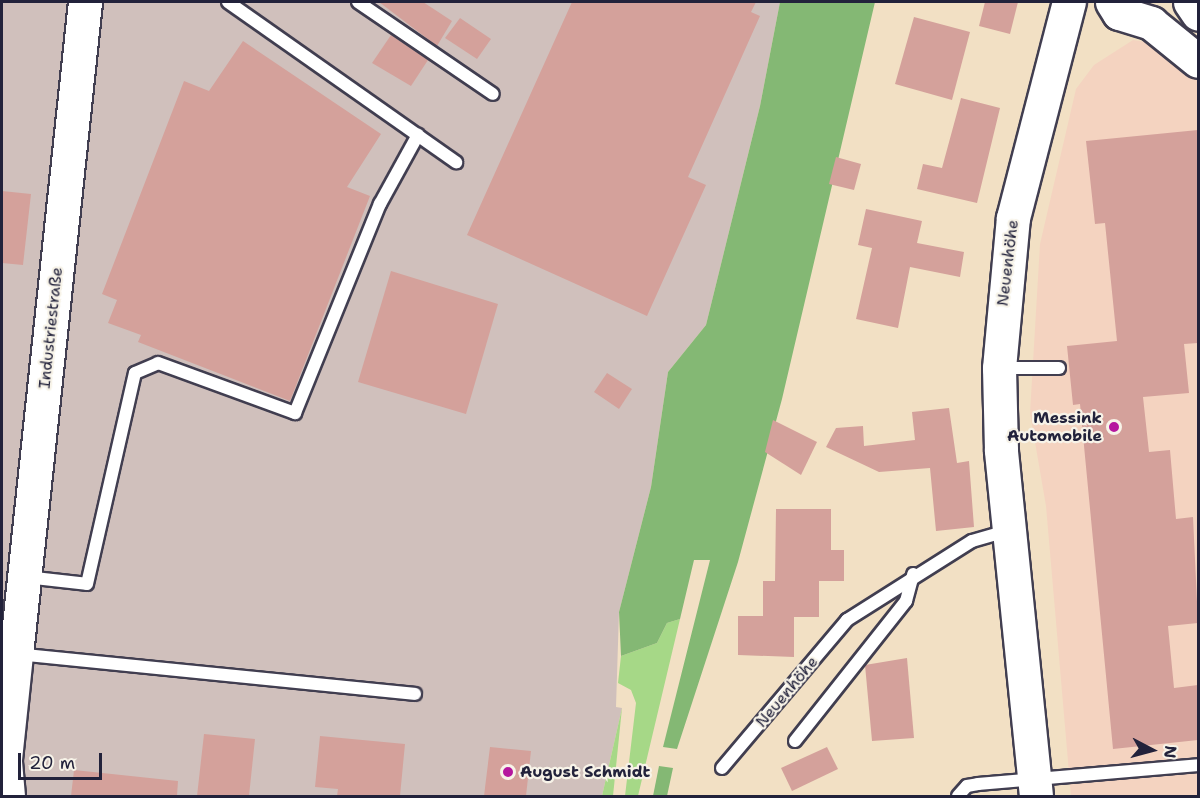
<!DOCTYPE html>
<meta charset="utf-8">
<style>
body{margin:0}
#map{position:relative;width:1200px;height:798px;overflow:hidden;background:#f2e0c4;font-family:"Shantell Sans",sans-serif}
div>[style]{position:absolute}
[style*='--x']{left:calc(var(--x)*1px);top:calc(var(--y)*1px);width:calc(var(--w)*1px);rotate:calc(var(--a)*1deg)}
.built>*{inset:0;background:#f4d3c0}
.industrial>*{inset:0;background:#d0c0bc}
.green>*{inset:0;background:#a6d887}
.forest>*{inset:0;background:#84b874}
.building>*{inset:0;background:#d4a19b}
.roads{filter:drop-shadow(2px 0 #413e50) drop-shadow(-2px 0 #413e50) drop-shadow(0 2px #413e50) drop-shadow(0 -2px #413e50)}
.lane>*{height:12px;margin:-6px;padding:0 6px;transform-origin:6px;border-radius:6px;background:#fff}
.secondary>*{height:33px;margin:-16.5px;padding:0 16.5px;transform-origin:16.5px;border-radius:16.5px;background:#fff}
.primary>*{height:33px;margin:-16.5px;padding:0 16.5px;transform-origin:16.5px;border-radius:16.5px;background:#fff}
.dots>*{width:16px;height:16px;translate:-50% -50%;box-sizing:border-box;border:3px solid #f7f3e8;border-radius:50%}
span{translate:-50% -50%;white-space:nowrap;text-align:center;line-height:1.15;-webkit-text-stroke:4.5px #f7f3e8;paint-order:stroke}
.street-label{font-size:16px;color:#22223b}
.poi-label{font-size:16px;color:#22223b;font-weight:700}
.right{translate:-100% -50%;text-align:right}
.left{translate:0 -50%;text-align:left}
.frame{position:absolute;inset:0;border:3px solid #22223b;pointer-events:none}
.north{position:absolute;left:1122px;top:720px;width:60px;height:60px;-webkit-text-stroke:4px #f7f3e8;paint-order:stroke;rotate:96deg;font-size:16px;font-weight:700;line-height:24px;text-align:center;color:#22223b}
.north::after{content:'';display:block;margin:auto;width:21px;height:27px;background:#22223b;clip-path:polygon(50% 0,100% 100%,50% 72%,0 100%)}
.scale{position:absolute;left:18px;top:753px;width:84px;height:27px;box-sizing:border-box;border:3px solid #22223b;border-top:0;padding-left:8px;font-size:18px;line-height:21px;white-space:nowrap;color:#22223b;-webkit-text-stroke:4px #f7f3e8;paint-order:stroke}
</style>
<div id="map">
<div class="built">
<div style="clip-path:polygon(1133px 40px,1159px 44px,1198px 76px,1198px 796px,1071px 796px,1046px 506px,1030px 413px,1040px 244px,1076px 89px,1094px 65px)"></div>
</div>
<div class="industrial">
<div style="clip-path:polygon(2px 2px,780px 2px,760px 106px,706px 325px,668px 372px,651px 487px,619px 612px,616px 707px,622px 708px,602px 796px,2px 796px)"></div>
</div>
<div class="green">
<div style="clip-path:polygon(680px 619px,638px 796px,625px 796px,636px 703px,631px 690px,618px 683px,621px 656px,657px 643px,667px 623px)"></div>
<div style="clip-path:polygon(622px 708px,613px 796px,602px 796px)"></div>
</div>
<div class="forest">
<div style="clip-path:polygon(780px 2px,875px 2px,782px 399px,738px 562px,677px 749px,663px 747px,710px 560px,694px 560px,680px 619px,667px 623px,657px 643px,621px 656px,619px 612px,651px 487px,668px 372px,706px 325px,760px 106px)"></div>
<div style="clip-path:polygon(659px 766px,673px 768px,667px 796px,653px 796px)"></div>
</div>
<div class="building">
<div style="clip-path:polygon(379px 2px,423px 2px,452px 21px,437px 46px)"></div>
<div style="clip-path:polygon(572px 2px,756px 2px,751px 12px,760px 16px,688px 177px,706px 185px,647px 316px,467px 235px)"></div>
<div style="clip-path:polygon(985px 2px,1018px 2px,1010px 34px,979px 26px)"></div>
<div style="clip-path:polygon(914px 17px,970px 32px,952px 100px,895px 84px)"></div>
<div style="clip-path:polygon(460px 18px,491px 39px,477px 59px,445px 38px)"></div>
<div style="clip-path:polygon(391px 35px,428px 60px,411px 86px,372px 63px)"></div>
<div style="clip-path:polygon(243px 41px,381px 134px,347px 187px,370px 196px,290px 401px,138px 342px,141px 335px,108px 323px,117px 300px,102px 294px,184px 81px,209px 91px)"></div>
<div style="clip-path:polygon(961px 98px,1000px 108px,977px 203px,917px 189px,923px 164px,942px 168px)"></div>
<div style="clip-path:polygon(1198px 130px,1198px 343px,1184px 344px,1189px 393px,1143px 397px,1149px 452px,1170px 450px,1176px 519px,1193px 517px,1198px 623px,1168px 626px,1174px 688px,1198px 685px,1198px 740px,1113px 749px,1080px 404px,1073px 405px,1067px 346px,1117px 341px,1105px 223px,1095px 224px,1086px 141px)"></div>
<div style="clip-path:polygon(836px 157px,861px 164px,854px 190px,829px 184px)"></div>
<div style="clip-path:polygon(2px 191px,31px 194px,23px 265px,2px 263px)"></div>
<div style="clip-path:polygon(866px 209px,922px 221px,917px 243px,964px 252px,960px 277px,910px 267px,898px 328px,856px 319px,872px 248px,858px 245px)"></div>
<div style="clip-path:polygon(391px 271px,498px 304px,466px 414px,358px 382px)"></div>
<div style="clip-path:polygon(607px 373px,632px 389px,619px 409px,594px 392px)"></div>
<div style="clip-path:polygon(949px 408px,957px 463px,969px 461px,974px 527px,936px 531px,930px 468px,879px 472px,826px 447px,836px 428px,863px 426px,864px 446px,915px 440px,912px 412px)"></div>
<div style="clip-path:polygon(773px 420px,817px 442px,801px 475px,765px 452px)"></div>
<div style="clip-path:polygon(776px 509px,831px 509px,831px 550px,844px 550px,844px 581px,819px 581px,819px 617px,794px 617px,794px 657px,738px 655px,738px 616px,763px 616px,763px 581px,775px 581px)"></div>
<div style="clip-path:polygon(907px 658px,914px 738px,872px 741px,865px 665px)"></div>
<div style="clip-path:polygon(204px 734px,255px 739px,249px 796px,197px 796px)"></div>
<div style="clip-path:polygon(320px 736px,405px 744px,400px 796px,337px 796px,338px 789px,315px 787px)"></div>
<div style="clip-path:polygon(490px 747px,531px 751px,526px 796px,484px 796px)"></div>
<div style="clip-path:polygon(827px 747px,838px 769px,792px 791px,781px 768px)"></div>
<div style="clip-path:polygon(74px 770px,178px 781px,177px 796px,71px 796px)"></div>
</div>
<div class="roads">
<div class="lane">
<div style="--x:228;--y:2;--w:279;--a:35.1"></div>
<div style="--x:358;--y:2;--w:163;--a:34.3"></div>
<div style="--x:1000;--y:368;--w:59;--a:0"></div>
<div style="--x:25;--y:577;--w:62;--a:6.4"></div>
<div style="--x:87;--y:584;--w:216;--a:-77.2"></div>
<div style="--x:135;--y:373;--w:25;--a:-23"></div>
<div style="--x:158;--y:363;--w:146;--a:20.1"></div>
<div style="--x:295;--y:413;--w:226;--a:-67.9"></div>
<div style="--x:380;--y:204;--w:79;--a:-61.2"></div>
<div style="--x:16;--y:654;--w:401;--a:5.7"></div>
<div style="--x:795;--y:741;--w:179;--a:-51.6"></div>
<div style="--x:906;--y:601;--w:28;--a:-75"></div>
<div style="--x:722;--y:768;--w:194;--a:-49.8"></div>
<div style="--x:847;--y:620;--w:148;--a:-32.3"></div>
<div style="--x:972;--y:541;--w:37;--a:-16"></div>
<div style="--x:958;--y:796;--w:13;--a:-48"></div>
<div style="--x:967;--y:786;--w:11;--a:-10"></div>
<div style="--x:978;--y:784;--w:221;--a:-4.9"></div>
</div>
<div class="secondary">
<div style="--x:1112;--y:2;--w:13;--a:58"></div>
<div style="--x:1119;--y:13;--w:34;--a:17"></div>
<div style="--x:1151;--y:23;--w:60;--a:39"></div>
<div style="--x:1190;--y:2;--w:14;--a:56"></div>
<div style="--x:8;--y:796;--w:37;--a:-95"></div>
<div style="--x:5;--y:759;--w:106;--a:-84"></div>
<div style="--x:16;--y:654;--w:656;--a:-83.96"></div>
</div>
<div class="primary">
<div style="--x:1036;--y:796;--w:348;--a:-95.8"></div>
<div style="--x:1001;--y:450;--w:82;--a:-91.4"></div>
<div style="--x:999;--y:368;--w:151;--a:-84.7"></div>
<div style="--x:1013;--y:218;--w:223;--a:-75.5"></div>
</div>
</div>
<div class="dots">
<div style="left:1114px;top:427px;background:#b5179e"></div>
<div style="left:508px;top:772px;background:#b5179e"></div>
</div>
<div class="street-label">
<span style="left:1008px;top:263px;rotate:-83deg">Neuenhöhe</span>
<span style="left:51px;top:328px;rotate:-84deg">Industriestraße</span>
<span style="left:787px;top:692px;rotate:-50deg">Neuenhöhe</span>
</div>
<div class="poi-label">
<span class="right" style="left:1102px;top:427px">Messink<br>Automobile</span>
<span class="left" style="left:520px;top:772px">August Schmidt</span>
</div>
<div class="frame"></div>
<div class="north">N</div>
<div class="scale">20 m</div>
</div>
